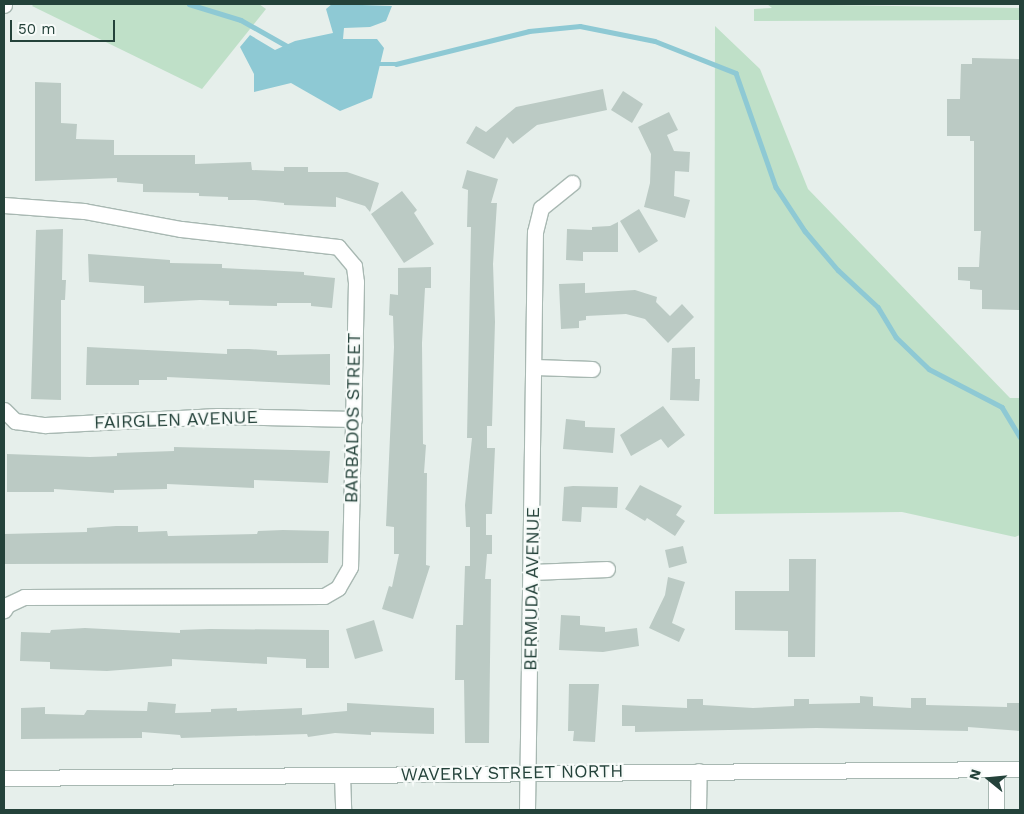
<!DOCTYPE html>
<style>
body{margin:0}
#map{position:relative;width:1024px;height:814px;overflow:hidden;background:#e6efeb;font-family:"Work Sans",sans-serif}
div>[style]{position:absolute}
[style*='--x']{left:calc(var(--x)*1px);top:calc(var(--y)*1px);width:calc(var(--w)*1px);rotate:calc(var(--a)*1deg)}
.green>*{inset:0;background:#bfe0c8}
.water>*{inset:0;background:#8ec9d4}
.stream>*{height:4.5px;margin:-2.25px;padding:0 2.25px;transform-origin:2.25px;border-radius:2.25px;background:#8ec9d4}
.building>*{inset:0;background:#bbcac4}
.roads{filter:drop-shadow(1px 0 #a8b8b2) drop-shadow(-1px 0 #a8b8b2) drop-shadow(0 1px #a8b8b2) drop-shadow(0 -1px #a8b8b2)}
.minor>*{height:15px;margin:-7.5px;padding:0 7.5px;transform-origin:7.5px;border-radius:7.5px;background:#fff}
span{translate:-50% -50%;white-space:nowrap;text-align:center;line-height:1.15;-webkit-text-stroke:4.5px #f7fbf9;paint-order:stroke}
.street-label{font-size:18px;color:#24423a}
.frame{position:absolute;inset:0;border:5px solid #24423a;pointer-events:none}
.north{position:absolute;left:964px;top:754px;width:50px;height:50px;-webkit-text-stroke:4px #f7fbf9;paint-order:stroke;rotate:287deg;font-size:14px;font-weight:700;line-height:20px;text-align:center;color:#24423a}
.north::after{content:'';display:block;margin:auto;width:18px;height:22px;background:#24423a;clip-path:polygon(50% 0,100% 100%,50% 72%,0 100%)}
.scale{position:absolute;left:10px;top:20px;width:105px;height:22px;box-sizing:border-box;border:2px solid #24423a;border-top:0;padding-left:6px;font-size:15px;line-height:18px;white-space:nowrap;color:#24423a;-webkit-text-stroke:4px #f7fbf9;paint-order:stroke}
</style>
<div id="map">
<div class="green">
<div style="clip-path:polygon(34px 4px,259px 4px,266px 9px,202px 89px,32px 6px)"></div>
<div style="clip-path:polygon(767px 4px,1020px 8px,1020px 20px,754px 21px,754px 9px,772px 8px)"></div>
<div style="clip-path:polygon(715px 26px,760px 69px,808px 189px,1010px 398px,1020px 398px,1020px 535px,1015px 537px,902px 512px,714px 514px)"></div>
</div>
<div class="water">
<div style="clip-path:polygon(332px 4px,392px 6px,386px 21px,370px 27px,344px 28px,343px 39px,377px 39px,384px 48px,372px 98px,340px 111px,291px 83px,254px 92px,254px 74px,240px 47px,250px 35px,275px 50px,295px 41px,333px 33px,326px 9px)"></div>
</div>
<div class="stream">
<div style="--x:189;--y:4;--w:54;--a:17.1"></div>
<div style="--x:241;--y:20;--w:55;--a:29.4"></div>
<div style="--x:376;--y:64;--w:20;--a:0"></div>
<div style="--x:396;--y:64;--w:137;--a:-13.9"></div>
<div style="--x:529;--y:31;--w:51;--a:-5.6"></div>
<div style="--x:580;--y:26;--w:76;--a:11.3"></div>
<div style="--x:655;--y:41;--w:87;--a:21.6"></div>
<div style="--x:736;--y:73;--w:121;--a:70.7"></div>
<div style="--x:776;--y:187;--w:53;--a:56.6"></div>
<div style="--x:805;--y:231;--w:51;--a:49.8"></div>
<div style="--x:838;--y:270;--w:54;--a:42.8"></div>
<div style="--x:878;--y:307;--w:35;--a:59"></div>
<div style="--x:896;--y:337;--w:46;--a:44.1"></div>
<div style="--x:929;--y:369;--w:82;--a:27.5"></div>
<div style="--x:1002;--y:407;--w:35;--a:59"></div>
</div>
<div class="building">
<div style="clip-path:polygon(972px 58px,1020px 59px,1020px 310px,982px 309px,982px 290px,970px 289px,970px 281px,958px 280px,958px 267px,979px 267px,981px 231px,974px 231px,974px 141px,970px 141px,970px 136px,947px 136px,947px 99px,960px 99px,961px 64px,972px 64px)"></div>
<div style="clip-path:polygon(35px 82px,61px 83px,61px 123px,77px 124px,76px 139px,114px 140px,114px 155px,195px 155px,195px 164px,251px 162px,252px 170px,284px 171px,284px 167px,308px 167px,308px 172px,347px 172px,379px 183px,370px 212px,365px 206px,336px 197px,336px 207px,284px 205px,284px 203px,255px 200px,228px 200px,228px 197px,199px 196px,199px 193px,143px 192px,143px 184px,117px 182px,117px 178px,35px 181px)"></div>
<div style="clip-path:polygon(603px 89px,607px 110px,537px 125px,513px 144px,507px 137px,494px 159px,466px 143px,476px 126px,486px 132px,516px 107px)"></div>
<div style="clip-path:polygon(623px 91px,643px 104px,632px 123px,611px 110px)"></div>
<div style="clip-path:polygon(669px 112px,678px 130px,667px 135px,674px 151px,690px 152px,689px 172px,675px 171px,674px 196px,690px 200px,685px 218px,644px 207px,650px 183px,651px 154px,638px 127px)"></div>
<div style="clip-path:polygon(467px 170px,498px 179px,491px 203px,497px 203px,493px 264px,495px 322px,492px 426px,487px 426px,487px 448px,495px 448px,492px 514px,486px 514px,486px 535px,492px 535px,492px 554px,487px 554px,485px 579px,491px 579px,489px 743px,465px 743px,464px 680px,455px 680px,456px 625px,463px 625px,465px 566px,470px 566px,470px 527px,466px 527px,465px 505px,472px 438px,467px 438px,471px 227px,467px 227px,468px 190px,462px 188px)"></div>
<div style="clip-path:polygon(402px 191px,417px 210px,414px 213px,434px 244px,404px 263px,371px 214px)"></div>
<div style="clip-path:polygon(639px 209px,658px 241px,639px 253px,620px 221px)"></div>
<div style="clip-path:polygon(618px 222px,618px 252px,583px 252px,583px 261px,566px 260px,567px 229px,592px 230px,592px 227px,610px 226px)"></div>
<div style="clip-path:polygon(63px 229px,62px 280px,66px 280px,65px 300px,61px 300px,61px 400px,31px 399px,36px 230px)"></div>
<div style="clip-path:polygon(88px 254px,170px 260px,170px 263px,222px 264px,222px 268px,304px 272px,304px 275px,335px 278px,332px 308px,311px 306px,311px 303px,277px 303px,277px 306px,229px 305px,229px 301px,200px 300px,144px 303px,144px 286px,89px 282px)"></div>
<div style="clip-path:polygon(431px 267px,431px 288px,425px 288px,422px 343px,423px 444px,426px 445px,424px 473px,427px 473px,426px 565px,430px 566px,413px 619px,382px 609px,389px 586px,392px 587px,399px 554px,394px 554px,394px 527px,386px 526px,394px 347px,393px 316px,389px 315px,390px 294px,398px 295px,398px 268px)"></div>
<div style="clip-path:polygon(585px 283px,585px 293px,635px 290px,657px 297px,656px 302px,670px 316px,682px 304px,694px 317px,668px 343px,645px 319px,626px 314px,586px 316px,586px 320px,579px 321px,579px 328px,561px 329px,559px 284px)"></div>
<div style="clip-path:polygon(87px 347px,227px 354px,227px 349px,249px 349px,277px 351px,277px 355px,330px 354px,330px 385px,167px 377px,167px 380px,139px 380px,139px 385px,86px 385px)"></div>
<div style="clip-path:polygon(695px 347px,695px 379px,700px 379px,699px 401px,670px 400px,672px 348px)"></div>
<div style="clip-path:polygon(663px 406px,685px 435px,668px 448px,661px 439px,631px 456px,620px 435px)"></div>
<div style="clip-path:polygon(566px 419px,585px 421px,585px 427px,615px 428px,613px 453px,563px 449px)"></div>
<div style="clip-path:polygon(174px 447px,330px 451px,328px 483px,254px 480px,254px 488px,167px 484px,167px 489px,114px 490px,114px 493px,54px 489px,54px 492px,7px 492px,7px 454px,90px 457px,117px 456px,117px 453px,174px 451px)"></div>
<div style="clip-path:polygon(640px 485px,682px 506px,676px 515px,685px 521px,675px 536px,647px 518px,645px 521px,625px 509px)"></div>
<div style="clip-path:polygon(573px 486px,618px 487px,617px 508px,582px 507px,581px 522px,562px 521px,564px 487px)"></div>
<div style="clip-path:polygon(116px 526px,138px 526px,138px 532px,167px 531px,168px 536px,257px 534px,258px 531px,283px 530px,329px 531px,328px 563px,4px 564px,4px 534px,87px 532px,87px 528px)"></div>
<div style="clip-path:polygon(683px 546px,687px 563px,669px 568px,665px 550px)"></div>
<div style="clip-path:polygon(789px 559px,816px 559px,815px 657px,788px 657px,788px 631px,735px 630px,735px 591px,789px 591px)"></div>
<div style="clip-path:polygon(668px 577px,685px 582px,672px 623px,685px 629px,679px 642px,649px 628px,665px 595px)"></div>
<div style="clip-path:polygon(561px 615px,580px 616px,580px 625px,605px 627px,605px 632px,637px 628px,639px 646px,603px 652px,559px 650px)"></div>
<div style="clip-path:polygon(374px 620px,383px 651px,355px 659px,346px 629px)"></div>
<div style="clip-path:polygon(85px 628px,180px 633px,180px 630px,210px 629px,329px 630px,329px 668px,306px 668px,306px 659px,267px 657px,267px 664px,172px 659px,172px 666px,107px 671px,50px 669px,50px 662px,20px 661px,21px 632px,50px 633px,51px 630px)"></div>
<div style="clip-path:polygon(569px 684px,599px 684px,595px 742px,573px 741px,574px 731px,568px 731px)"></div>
<div style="clip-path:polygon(860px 696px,873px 697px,873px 706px,911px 708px,911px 698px,926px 698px,926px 705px,1007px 707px,1007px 703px,1020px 703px,1020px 731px,968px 727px,968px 731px,816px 728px,635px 732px,635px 726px,622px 726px,622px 705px,687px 708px,687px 699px,703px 699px,703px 705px,753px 708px,794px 706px,794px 699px,809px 699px,809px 704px,860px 703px)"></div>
<div style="clip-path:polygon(148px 702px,176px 704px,175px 713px,211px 712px,211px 709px,237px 708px,237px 711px,302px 708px,302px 715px,347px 711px,347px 703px,434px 708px,434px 734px,371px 732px,371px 735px,335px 733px,308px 737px,307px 734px,181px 738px,180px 735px,142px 732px,142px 738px,21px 739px,21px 708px,45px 707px,45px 714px,84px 715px,87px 710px,147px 711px)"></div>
</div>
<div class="roads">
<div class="minor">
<div style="--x:4;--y:5;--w:1;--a:-90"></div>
<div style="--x:4;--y:205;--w:80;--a:4.3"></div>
<div style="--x:84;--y:211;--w:99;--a:10.5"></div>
<div style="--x:181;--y:229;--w:158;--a:6.5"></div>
<div style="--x:338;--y:247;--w:25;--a:50"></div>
<div style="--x:354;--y:266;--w:16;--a:83"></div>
<div style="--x:356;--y:282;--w:285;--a:91.2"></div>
<div style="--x:350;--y:567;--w:24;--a:120"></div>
<div style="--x:338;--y:588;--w:16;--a:150"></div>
<div style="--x:324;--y:596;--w:300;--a:179.8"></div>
<div style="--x:24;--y:597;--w:19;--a:155"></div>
<div style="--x:7;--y:605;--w:6;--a:121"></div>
<div style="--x:535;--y:367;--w:57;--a:2"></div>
<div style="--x:4;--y:410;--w:16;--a:45"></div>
<div style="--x:15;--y:421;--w:30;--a:8"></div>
<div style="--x:45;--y:425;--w:173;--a:-3"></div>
<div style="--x:218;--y:416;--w:136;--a:1.3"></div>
<div style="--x:532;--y:572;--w:75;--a:-2.3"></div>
<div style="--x:342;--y:775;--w:35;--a:88"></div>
<div style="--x:4;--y:778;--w:1016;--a:-0.51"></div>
<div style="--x:527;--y:810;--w:578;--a:-89.21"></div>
<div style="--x:535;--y:232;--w:25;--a:-76"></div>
<div style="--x:541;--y:208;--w:40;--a:-39"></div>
<div style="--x:698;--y:810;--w:39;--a:-89"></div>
<div style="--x:996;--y:810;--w:40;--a:-90"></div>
</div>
</div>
<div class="street-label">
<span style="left:353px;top:418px;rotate:-89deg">BARBADOS STREET</span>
<span style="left:176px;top:420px;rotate:-2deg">FAIRGLEN AVENUE</span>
<span style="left:532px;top:589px;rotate:-89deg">BERMUDA AVENUE</span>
<span style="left:512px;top:773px;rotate:-1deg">WAVERLY STREET NORTH</span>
</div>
<div class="frame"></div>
<div class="north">N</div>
<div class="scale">50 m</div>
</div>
